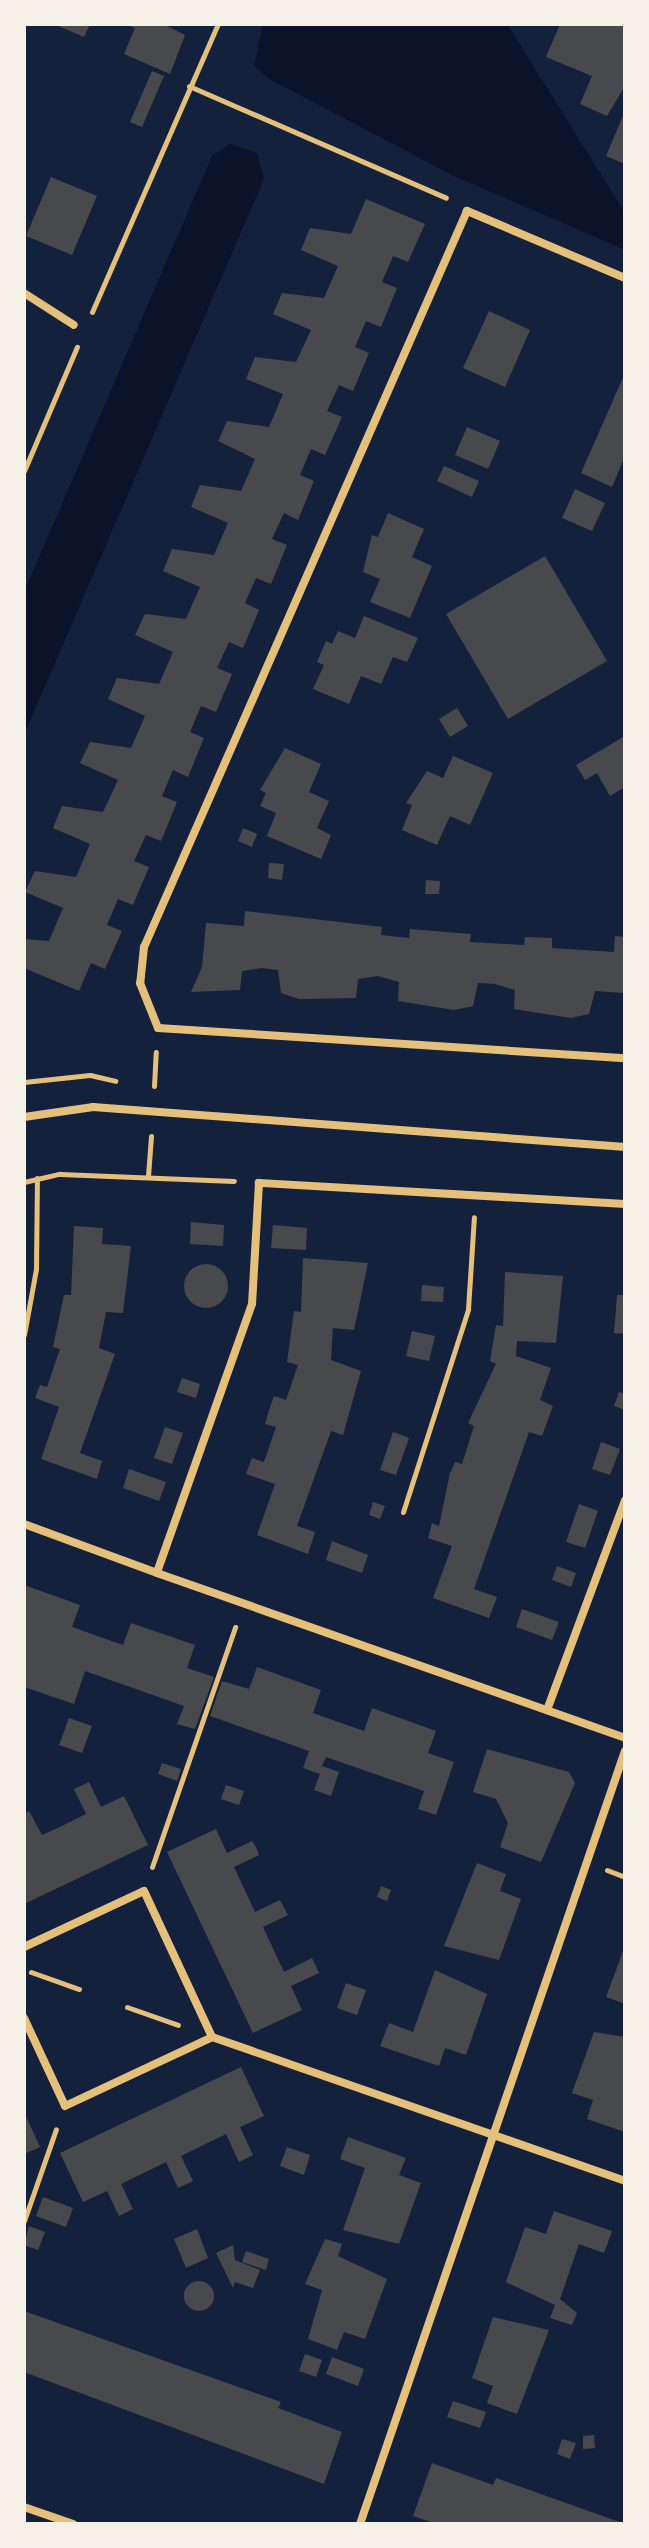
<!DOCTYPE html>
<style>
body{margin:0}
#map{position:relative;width:649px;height:2548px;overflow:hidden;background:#14213d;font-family:Quicksand,sans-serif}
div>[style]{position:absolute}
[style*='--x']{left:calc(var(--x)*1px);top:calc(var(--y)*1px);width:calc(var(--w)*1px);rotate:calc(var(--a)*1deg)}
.water>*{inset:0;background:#0b132b}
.building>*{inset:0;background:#48494c}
.round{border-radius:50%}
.path>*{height:5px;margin:-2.5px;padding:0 2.5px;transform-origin:2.5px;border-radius:2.5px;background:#e5c07b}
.minor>*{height:8px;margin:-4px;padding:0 4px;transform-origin:4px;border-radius:4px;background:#e5c07b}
span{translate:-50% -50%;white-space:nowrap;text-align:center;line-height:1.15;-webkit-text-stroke:6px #f6f1e7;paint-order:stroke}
.frame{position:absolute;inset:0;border:26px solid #f6f1e7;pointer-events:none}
</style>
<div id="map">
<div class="water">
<div style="clip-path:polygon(263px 24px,507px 24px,625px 213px,625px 250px,454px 176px,271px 80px,254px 66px)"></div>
<div style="clip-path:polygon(230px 144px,257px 153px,264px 179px,24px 735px,24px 592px,212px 156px)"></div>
</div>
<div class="building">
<div style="clip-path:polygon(54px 24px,90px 24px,84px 37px)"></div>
<div style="clip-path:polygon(125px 24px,163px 24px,185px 35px,170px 74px,124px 54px,135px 28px)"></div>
<div style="clip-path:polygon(560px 24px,625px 24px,625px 86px,607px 116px,580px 104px,592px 76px,546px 57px)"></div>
<div style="clip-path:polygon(152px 71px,164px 76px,142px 127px,130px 122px)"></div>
<div style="clip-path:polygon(625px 111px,625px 164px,606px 156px)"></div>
<div style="clip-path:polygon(51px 177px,97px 196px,72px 255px,26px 236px)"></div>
<div style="clip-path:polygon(366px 199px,425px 224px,408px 262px,393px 256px,382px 282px,397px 288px,381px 327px,366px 321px,355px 347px,369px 353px,353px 391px,339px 385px,327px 411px,342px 417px,325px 455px,311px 449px,300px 475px,314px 481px,298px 520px,284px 513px,272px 539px,287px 545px,271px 584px,256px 578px,245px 603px,259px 610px,243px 648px,229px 642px,217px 668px,232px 674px,216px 712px,201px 706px,190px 732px,204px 738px,188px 777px,173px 770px,162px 796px,177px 802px,161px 841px,146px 835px,134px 861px,149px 867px,133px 905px,118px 899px,107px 925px,122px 931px,105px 969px,91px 963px,79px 991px,24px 968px,24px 939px,49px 941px,63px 908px,25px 892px,35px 871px,76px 877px,90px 844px,53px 828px,62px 806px,103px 812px,118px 780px,80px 763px,90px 742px,131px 748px,145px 716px,108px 699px,117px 678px,159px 684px,173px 652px,135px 635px,145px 614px,186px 619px,200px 587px,163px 571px,172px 549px,214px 555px,228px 523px,191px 507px,200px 485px,241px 491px,255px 459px,218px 441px,227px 421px,269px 427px,283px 394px,246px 379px,255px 357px,296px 362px,311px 330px,273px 314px,282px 293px,324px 298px,338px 266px,301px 250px,310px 228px,351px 234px)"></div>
<div style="clip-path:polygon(489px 311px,530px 330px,505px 387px,463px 368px)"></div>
<div style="clip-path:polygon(625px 373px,625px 456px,612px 487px,581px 473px)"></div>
<div style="clip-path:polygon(467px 427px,500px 441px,488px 469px,455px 455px)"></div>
<div style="clip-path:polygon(444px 466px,479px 481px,472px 497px,437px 481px)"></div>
<div style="clip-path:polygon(575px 489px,605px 503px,592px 531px,562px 518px)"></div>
<div style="clip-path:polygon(388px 513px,424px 529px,412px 557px,432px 566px,410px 618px,370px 602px,380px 579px,363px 572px,372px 535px,378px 537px)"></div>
<div style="clip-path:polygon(545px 556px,607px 661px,508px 719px,446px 614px)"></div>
<div style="clip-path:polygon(364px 616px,418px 638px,407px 662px,393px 657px,381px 684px,361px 676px,349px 704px,313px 689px,324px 665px,317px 662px,326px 641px,332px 644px,338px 631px,355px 638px)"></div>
<div style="clip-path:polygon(457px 708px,468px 726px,450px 737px,439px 719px)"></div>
<div style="clip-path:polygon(625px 736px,625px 787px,610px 796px,597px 773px,585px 780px,576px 765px)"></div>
<div style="clip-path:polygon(285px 748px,321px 764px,309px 792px,329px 801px,317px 828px,331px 835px,321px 859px,267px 836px,276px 813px,260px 806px,266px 793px,260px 790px)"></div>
<div style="clip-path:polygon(453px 756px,493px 773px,470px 825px,450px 816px,437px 845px,402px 830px,412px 805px,406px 803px,427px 771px,443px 778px)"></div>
<div style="clip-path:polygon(243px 828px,257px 834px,252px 847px,238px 841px)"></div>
<div style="clip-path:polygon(269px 863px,284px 864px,282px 880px,268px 878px)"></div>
<div style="clip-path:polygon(426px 880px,440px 881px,439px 894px,425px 894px)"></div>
<div style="clip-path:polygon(245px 911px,382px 927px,381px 935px,409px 938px,410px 929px,471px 934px,470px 942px,524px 945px,525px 937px,552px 938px,552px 948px,614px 952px,615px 936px,625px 937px,625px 993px,595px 991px,589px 1014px,571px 1018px,514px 1009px,515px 990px,495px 984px,478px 983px,473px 1006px,454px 1010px,398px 1001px,399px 982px,378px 976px,358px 979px,356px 998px,299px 999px,281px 993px,278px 970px,262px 968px,242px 971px,240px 990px,191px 992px,202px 967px,206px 923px,244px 926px)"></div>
<div style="clip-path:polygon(191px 1222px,224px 1225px,223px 1246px,190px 1244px)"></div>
<div style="clip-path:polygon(273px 1225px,307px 1228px,306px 1250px,271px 1248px)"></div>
<div style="clip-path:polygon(74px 1226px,103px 1228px,102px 1244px,131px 1246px,123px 1313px,106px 1312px,99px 1348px,115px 1354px,80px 1453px,102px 1461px,97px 1479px,41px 1459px,59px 1407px,35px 1398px,40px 1385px,47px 1387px,60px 1349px,53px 1347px,64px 1295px,71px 1295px)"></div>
<div style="clip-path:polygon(303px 1258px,368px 1263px,354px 1330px,333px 1328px,331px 1360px,361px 1371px,343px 1435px,331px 1431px,297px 1526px,315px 1532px,308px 1554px,257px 1535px,275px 1484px,246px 1474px,252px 1458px,264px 1462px,276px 1427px,265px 1424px,269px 1410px,274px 1396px,286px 1400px,298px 1365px,287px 1362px,294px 1311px,301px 1312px)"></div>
<div class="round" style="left:184px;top:1264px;width:44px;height:44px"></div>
<div style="clip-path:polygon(505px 1272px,563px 1276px,556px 1343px,517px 1341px,516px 1356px,551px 1368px,540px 1400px,553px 1406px,542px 1436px,529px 1432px,474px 1589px,497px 1597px,489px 1618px,433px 1598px,452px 1546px,428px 1538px,432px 1523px,439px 1526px,450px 1473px,455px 1462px,462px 1464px,474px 1426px,468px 1423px,496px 1364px,490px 1361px,496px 1325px,503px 1326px)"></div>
<div style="clip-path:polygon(422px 1285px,444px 1287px,443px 1302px,421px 1301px)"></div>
<div style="clip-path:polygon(617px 1295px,625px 1295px,625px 1334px,614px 1333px)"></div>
<div style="clip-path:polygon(412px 1331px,435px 1336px,429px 1361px,406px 1356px)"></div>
<div style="clip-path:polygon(182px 1378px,200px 1384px,196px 1398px,177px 1392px)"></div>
<div style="clip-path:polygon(619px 1392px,625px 1394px,625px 1410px,614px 1406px)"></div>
<div style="clip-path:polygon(165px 1427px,183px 1433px,172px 1464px,154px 1458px)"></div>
<div style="clip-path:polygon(393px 1432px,409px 1438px,396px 1475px,380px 1470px)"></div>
<div style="clip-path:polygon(601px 1442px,620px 1449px,610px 1475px,592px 1469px)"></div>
<div style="clip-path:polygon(129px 1469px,166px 1482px,159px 1501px,123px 1488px)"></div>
<div style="clip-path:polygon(373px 1502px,385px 1506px,380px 1519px,369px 1515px)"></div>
<div style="clip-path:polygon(579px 1504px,598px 1511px,585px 1548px,566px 1542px)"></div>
<div style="clip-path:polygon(332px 1541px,368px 1555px,362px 1573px,326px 1560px)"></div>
<div style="clip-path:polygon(557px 1566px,576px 1573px,571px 1587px,552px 1580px)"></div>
<div style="clip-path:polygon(24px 1585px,80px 1605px,72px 1627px,123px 1645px,131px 1623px,195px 1645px,187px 1668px,214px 1677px,195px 1729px,177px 1724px,184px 1706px,85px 1671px,74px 1704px,24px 1687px)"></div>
<div style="clip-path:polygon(522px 1609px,559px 1622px,552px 1640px,516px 1627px)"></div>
<div style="clip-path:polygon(257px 1667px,321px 1690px,313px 1713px,364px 1731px,372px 1708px,436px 1731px,428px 1753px,454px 1762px,436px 1815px,418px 1809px,424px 1791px,326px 1757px,322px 1766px,339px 1772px,331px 1796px,314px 1790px,320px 1774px,303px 1768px,309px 1751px,210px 1716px,222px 1681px,249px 1689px)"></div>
<div style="clip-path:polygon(69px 1718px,92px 1726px,82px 1753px,59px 1745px)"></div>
<div style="clip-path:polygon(487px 1749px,569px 1772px,575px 1783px,541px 1862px,500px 1847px,508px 1823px,496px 1799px,473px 1792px)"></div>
<div style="clip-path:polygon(162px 1763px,181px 1769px,177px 1781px,158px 1774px)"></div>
<div style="clip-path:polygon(89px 1782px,101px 1807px,124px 1796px,148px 1845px,24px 1904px,24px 1814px,29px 1811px,42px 1835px,64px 1825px,86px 1814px,74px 1789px)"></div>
<div style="clip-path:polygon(226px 1785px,244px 1791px,239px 1805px,221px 1799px)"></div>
<div style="clip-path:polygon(216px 1829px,227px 1853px,252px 1841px,256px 1847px,259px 1855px,234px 1867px,255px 1912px,280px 1900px,288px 1915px,263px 1927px,284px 1972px,312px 1958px,319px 1973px,291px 1986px,302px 2010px,253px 2033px,167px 1852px)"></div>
<div style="clip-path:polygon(477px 1863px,506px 1874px,500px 1891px,521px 1899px,499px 1960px,444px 1946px)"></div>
<div style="clip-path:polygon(381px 1886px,391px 1890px,387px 1901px,377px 1897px)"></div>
<div style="clip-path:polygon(625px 1946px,625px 2004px,606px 1997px)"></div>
<div style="clip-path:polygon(435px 1970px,487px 1994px,466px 2055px,445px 2048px,439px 2066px,380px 2046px,389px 2023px,413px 2032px)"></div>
<div style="clip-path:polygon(346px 1983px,366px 1990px,357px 2015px,337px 2008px)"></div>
<div style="clip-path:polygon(594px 2032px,625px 2037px,625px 2132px,587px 2119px,593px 2100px,572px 2093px)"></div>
<div style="clip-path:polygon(241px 2067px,264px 2116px,240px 2127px,253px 2155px,239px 2162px,226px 2134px,181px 2156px,193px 2181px,178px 2188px,166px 2162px,121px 2184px,133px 2209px,119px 2216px,107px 2191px,83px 2202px,60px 2153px)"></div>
<div style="clip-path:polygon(24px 2112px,40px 2147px,24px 2154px)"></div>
<div style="clip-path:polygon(348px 2137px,406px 2158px,399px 2175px,421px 2183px,399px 2244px,343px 2230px,365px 2168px,340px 2159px)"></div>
<div style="clip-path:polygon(287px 2147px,310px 2155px,304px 2175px,280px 2166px)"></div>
<div style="clip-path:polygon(43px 2197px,73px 2208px,66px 2227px,36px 2216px)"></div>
<div style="clip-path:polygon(554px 2211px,612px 2231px,604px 2253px,579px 2244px,560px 2299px,577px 2313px,572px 2325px,550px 2318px,555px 2305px,506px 2282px,525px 2227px,546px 2234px)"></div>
<div style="clip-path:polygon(29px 2226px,45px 2232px,38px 2250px,24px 2245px)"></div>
<div style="clip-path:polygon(197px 2229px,208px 2258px,186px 2268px,174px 2239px)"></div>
<div style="clip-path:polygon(325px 2239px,342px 2244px,338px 2256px,387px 2279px,365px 2339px,344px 2332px,337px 2350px,308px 2339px,322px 2290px,305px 2284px)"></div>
<div style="clip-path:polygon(233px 2245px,235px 2260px,260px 2270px,253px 2288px,235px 2282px,233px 2288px,216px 2253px)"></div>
<div style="clip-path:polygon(246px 2251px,269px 2259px,266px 2270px,242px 2262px)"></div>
<div class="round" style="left:184px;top:2281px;width:30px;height:30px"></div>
<div style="clip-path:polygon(24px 2311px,281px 2402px,278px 2408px,342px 2432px,324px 2484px,24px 2372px)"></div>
<div style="clip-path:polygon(493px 2317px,549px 2330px,517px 2414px,487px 2403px,493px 2386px,472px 2378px)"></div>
<div style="clip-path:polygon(305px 2354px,322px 2360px,316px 2377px,299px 2371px)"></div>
<div style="clip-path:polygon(332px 2357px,364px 2369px,358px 2386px,326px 2374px)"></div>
<div style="clip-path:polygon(453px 2401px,486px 2412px,480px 2428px,447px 2417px)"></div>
<div style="clip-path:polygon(594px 2435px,595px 2448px,583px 2449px,583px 2436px)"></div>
<div style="clip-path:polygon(562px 2439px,576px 2443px,570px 2459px,557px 2454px)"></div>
<div style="clip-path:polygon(432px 2463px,493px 2485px,496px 2478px,625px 2524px,437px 2524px,413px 2516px)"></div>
</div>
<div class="path">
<div style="--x:189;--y:86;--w:280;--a:23.5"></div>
<div style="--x:92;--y:312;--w:314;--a:-66.4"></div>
<div style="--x:24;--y:471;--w:135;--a:-66.9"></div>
<div style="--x:24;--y:1082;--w:66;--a:-6.1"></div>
<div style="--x:90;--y:1075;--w:26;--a:13"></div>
<div style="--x:154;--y:1086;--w:34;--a:-87"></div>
<div style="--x:148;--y:1176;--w:40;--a:-85.7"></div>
<div style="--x:24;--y:1182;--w:37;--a:-13"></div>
<div style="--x:60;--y:1174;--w:174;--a:2.3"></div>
<div style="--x:24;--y:1335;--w:67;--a:-79.7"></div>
<div style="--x:36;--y:1269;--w:91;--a:-89.4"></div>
<div style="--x:403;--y:1512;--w:213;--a:-72.2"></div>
<div style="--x:468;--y:1309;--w:92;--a:-86.3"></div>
<div style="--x:152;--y:1867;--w:254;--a:-70.9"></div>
<div style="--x:607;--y:1870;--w:19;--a:21"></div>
<div style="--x:31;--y:1972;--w:51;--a:19.5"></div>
<div style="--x:127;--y:2007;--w:54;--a:19.4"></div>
<div style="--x:24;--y:2221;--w:97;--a:-70.8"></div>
</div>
<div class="minor">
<div style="--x:625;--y:278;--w:172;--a:-157"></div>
<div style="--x:467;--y:211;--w:804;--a:113.69"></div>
<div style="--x:144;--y:947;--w:36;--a:96"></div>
<div style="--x:140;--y:983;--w:48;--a:68.2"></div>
<div style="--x:158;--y:1028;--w:468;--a:3.7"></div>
<div style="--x:24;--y:293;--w:59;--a:32.6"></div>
<div style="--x:24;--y:1117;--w:70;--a:-8.2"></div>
<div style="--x:93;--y:1107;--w:534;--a:4.3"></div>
<div style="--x:625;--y:1204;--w:367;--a:-176.7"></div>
<div style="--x:259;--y:1183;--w:121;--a:93.3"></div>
<div style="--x:252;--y:1304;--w:285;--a:109.5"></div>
<div style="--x:157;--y:1573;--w:496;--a:19.4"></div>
<div style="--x:24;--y:1524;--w:142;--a:20.2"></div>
<div style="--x:547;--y:1710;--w:224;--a:-69.6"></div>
<div style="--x:24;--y:1947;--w:132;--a:-25"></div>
<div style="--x:144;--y:1891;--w:161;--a:65"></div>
<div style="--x:24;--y:2018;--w:97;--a:65"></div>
<div style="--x:65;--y:2106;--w:162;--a:-25.1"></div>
<div style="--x:212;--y:2037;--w:437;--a:19.2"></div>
<div style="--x:24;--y:2507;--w:52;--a:19.1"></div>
<div style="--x:360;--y:2524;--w:817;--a:-71.08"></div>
</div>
<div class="frame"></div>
</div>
